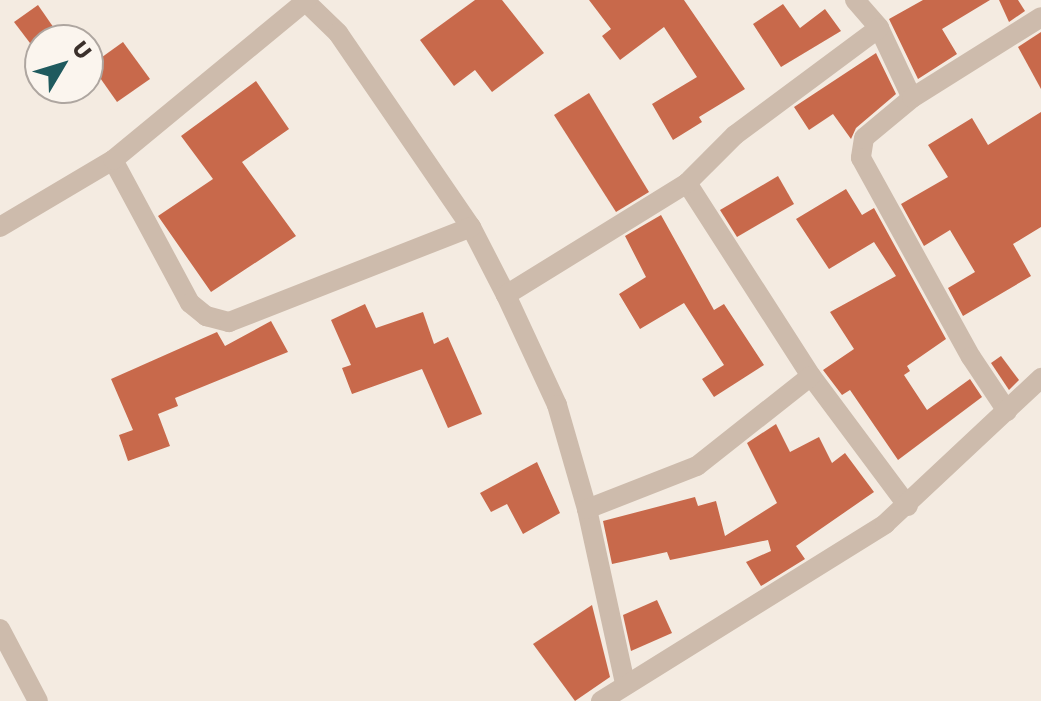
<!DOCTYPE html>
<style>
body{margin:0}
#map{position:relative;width:1041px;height:701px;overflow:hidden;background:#f4ebe1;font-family:Poppins,sans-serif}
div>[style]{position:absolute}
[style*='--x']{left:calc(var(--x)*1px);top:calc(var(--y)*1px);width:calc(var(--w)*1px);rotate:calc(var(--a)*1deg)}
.building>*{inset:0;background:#c8694b}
.minor>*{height:20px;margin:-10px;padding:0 10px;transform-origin:10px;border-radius:10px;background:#cdbbac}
span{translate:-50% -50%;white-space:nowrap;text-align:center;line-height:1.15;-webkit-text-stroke:8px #fbf5ee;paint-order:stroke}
.north{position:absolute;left:24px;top:24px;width:80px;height:80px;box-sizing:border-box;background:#fbf5ee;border:2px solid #aea6a0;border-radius:50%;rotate:52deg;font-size:22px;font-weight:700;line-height:32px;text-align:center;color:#3b302b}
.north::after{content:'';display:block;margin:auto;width:28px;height:36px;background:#1f5a5e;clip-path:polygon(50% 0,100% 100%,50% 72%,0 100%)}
</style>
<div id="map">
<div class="building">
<div style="clip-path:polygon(475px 0,502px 0,544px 53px,492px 92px,475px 70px,454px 86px,420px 40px)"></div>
<div style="clip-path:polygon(589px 0,684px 0,745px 89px,699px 117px,702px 122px,673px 140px,652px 104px,697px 77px,664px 27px,620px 60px,602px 36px,611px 29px)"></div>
<div style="clip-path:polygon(923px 0,990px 0,942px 29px,957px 54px,918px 79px,889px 19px)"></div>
<div style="clip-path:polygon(999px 0,1018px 0,1025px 11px,1009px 22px)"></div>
<div style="clip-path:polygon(783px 4px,800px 28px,825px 9px,841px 31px,781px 67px,753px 24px)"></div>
<div style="clip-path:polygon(38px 5px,56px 31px,33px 47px,14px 22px)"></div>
<div style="clip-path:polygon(1041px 32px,1041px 89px,1018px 47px)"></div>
<div style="clip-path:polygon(123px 42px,150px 79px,117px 102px,91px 65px)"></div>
<div style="clip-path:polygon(876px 53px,896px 94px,856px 128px,851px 139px,833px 114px,809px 130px,794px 107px)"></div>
<div style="clip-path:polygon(256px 81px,289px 129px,242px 162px,296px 236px,211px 292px,158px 216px,213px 179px,181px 136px)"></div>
<div style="clip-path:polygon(589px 93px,649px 192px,616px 212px,554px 115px)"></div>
<div style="clip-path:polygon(1041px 112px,1041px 227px,1013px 244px,1031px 276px,963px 316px,948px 288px,975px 272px,950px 230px,924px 246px,901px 204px,948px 177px,928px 145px,972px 118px,988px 145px)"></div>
<div style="clip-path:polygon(778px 176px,794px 204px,737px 237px,720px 210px)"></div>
<div style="clip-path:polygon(846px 189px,862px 215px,874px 208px,946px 339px,907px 366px,910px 371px,904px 375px,927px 410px,970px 379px,982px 397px,898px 460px,850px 390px,842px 395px,823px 370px,854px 349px,830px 312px,896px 276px,874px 242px,829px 269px,796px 219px)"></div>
<div style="clip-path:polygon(661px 215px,714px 310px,724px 304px,764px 365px,714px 397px,702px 379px,724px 365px,684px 303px,640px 329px,619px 294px,646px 277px,625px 236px)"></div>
<div style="clip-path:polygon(365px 304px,376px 328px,423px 312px,434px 344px,448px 337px,482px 414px,448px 428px,422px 369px,352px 394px,342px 368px,351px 365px,331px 320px)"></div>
<div style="clip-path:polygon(271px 321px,288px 352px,175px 398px,178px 406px,158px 414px,170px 446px,128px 461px,119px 435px,133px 430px,111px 379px,217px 332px,225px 346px)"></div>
<div style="clip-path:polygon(1001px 356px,1019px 380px,1009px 390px,991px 363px)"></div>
<div style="clip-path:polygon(776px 424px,790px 452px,819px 437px,832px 463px,845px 453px,874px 492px,796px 546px,805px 559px,761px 586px,746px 562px,771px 551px,768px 540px,670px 560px,667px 552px,612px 564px,603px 521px,695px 497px,698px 506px,716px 501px,725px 536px,777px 503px,747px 443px)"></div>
<div style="clip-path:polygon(537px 462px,560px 513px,523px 534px,507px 504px,491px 512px,480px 493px)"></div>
<div style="clip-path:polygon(657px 600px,672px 633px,631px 651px,623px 615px)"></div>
<div style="clip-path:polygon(592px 605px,610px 677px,575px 701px,533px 644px)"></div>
</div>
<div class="minor">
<div style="--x:855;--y:0;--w:37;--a:49"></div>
<div style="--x:879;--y:28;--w:77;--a:64.8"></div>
<div style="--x:912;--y:98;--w:62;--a:140.2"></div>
<div style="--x:864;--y:138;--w:20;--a:99"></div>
<div style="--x:861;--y:158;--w:227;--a:61.1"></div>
<div style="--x:971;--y:357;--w:65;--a:56.3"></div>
<div style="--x:305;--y:1;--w:46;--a:44.1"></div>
<div style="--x:338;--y:33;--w:235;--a:55.6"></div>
<div style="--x:471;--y:227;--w:76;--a:62.8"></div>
<div style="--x:506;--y:295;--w:121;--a:65.1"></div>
<div style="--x:557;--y:405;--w:108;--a:73.9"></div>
<div style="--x:587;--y:509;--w:179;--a:77.7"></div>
<div style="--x:912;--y:98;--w:152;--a:-32.1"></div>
<div style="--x:113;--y:160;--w:162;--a:61.7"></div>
<div style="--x:190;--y:303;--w:21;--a:39"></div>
<div style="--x:206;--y:316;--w:24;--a:15"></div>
<div style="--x:229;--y:322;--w:260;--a:-21.4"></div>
<div style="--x:687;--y:183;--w:229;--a:57.3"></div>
<div style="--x:811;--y:376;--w:162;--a:53.3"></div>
<div style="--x:0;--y:227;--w:131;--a:-30.7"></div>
<div style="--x:113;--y:160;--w:251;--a:-39.5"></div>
<div style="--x:506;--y:295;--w:213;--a:-31.7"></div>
<div style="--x:687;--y:183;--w:68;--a:-45"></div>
<div style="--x:735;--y:135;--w:179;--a:-36.6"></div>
<div style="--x:587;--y:509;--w:118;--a:-21.4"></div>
<div style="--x:697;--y:466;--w:145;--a:-38.3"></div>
<div style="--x:0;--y:629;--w:81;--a:62.2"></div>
<div style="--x:601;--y:701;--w:335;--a:-31.9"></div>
<div style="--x:885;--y:524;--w:214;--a:-43.1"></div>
</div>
<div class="north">U</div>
</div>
